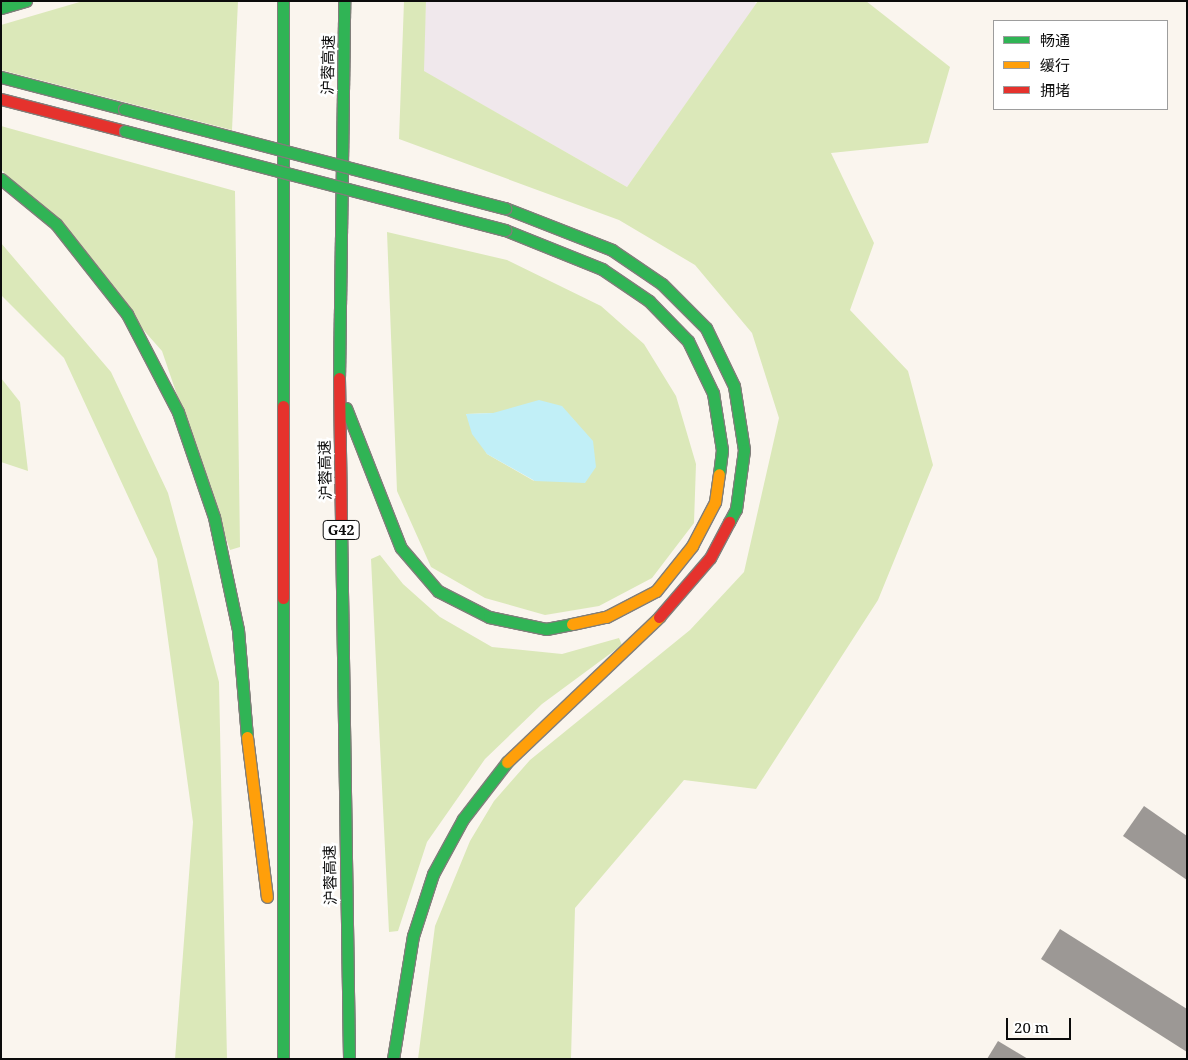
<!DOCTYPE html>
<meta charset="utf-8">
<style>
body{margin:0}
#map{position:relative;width:1188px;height:1060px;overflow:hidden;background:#faf5ee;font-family:"Noto Serif","Noto Sans SC",serif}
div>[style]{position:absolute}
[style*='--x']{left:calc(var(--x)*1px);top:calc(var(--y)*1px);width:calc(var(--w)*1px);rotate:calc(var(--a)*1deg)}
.industrial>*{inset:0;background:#f0e8ec}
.forest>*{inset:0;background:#dbe8b9}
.water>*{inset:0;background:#c1eff7}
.building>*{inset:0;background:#9c9895}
.roads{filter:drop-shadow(1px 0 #807e7a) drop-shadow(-1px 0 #807e7a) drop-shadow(0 1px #807e7a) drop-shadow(0 -1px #807e7a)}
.fast>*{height:11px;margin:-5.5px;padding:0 5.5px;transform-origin:5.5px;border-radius:5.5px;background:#30b455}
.slow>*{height:11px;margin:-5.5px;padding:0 5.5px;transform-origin:5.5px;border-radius:5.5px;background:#ff9f0a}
.jam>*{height:11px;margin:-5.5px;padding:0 5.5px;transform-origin:5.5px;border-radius:5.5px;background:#e5322d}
.bridges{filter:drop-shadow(1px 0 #807e7a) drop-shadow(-1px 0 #807e7a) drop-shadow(0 1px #807e7a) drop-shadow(0 -1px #807e7a)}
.fast-bridge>*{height:11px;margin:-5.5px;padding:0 5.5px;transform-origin:5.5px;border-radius:5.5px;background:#30b455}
span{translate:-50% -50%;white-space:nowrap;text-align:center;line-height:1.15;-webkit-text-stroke:5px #fff;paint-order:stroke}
.shield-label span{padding:1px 4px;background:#fff;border:1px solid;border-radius:4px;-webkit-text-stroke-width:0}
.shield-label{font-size:14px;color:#0b0b0b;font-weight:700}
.street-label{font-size:15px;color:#0b0b0b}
.frame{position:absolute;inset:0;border:2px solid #0b0b0b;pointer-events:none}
.legend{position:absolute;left:993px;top:20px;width:175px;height:90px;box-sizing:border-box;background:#fff;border:1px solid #9d9d9d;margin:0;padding:6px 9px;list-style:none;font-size:15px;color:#0b0b0b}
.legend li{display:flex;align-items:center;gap:10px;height:25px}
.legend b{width:25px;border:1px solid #9d9d9d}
.scale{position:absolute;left:1006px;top:1018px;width:65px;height:22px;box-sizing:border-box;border:2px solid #0b0b0b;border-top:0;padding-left:6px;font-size:15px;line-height:18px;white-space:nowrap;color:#0b0b0b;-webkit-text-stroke:4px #fff;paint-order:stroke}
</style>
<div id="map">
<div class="industrial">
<div style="clip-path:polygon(426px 1px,753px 1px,757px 4px,627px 187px,423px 71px)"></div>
</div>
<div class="forest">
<div style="clip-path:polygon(83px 1px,238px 1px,232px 130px,1px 70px,1px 25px)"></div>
<div style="clip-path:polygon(404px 1px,426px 1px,424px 71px,627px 187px,758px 1px,866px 1px,950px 67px,928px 143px,831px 153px,874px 243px,850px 310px,908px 371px,933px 465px,878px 600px,756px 789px,684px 780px,575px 908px,571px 1059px,418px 1059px,435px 926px,470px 841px,494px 801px,530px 760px,690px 630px,744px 572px,779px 418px,752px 333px,695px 265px,619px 220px,399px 139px)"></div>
<div style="clip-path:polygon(1px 126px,235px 191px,240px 547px,230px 550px,162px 351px,1px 169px)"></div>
<div style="clip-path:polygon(evenodd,387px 232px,507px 260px,601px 306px,644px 344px,676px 396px,696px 464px,694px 523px,652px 578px,599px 606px,545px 615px,485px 598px,431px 567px,397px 491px,387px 232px,493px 413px,534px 481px,487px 454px,466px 414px,493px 413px)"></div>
<div style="clip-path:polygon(1px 243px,111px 372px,168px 493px,219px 682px,227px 1059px,175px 1059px,193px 822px,157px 559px,64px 358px,1px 295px)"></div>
<div style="clip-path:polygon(1px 378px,20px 402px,28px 471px,1px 462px)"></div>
<div style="clip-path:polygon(380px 555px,403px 584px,440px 617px,492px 647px,562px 654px,619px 638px,622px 645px,542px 704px,485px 759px,427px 842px,398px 931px,389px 932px,371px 559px)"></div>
</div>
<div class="water">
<div style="clip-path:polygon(539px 400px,562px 406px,593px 441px,596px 467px,585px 483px,535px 481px,487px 454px,472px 434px,466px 414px,493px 413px)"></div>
</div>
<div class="building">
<div style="clip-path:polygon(1144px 806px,1187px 836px,1187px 880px,1123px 836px)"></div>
<div style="clip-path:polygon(1060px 929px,1187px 1009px,1187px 1052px,1041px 959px)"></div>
<div style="clip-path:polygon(998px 1041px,1028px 1059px,987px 1059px)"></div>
</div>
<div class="roads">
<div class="fast">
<div style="--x:283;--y:1;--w:405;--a:90"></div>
<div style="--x:1;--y:8;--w:26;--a:-16"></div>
<div style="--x:1;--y:77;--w:127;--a:14.6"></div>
<div style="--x:1;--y:179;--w:71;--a:39.3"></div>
<div style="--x:56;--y:224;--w:115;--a:51.7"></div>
<div style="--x:127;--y:314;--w:110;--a:62.5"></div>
<div style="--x:178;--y:412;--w:111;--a:71.1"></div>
<div style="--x:214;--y:517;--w:116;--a:78"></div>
<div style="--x:238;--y:630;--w:107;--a:85.2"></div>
<div style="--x:505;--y:208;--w:115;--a:21.4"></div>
<div style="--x:612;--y:250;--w:60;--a:34.2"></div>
<div style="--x:662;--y:284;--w:62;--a:45"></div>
<div style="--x:706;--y:328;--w:64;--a:64.2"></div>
<div style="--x:734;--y:386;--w:65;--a:81.1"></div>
<div style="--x:744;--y:450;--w:60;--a:97.7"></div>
<div style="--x:736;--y:509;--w:15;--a:118"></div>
<div style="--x:505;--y:230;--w:105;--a:21.9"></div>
<div style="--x:602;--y:269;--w:57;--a:34.2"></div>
<div style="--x:649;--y:301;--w:56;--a:45.7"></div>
<div style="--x:688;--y:341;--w:58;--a:64.3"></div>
<div style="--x:713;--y:393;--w:58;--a:81"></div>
<div style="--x:722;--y:450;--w:24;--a:97"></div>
<div style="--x:339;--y:378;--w:377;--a:-89.2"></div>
<div style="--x:346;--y:408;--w:150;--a:68.6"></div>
<div style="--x:401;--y:548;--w:57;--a:49.3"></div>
<div style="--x:438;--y:591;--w:57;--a:27"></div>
<div style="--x:489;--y:617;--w:58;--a:11.9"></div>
<div style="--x:546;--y:629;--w:26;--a:-11"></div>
<div style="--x:341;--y:524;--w:535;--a:89.14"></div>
<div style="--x:283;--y:598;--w:461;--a:90"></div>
<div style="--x:393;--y:1059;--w:125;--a:-80.8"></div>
<div style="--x:413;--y:936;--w:65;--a:-72.1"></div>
<div style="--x:433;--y:874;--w:63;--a:-61.4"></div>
<div style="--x:463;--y:819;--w:72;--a:-52.3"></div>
</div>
<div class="slow">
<div style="--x:572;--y:624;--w:35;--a:-12"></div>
<div style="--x:606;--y:617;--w:56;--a:-27.5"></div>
<div style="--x:656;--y:591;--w:58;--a:-51.3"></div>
<div style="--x:692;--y:546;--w:50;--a:-62.4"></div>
<div style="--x:715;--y:502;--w:28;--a:-82"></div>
<div style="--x:247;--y:737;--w:161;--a:82.9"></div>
<div style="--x:507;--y:762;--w:210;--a:-43.6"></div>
</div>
<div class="jam">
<div style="--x:1;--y:99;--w:128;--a:14.5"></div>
<div style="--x:339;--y:378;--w:146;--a:89.2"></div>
<div style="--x:283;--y:406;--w:192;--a:90"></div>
<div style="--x:659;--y:617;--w:78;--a:-49.2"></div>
<div style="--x:710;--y:558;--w:41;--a:-62.2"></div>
</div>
</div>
<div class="bridges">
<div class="fast-bridge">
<div style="--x:124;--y:109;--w:394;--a:14.6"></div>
<div style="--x:125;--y:131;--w:393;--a:14.6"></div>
</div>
</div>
<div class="shield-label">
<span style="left:341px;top:530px">G42</span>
</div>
<div class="street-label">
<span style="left:328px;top:65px;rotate:-89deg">沪蓉高速</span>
<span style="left:325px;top:470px;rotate:-91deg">沪蓉高速</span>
<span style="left:330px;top:875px;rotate:-91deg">沪蓉高速</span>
</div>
<div class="frame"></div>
<ul class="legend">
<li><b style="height:6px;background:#30b455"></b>畅通</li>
<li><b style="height:6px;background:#ff9f0a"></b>缓行</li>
<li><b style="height:6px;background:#e5322d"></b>拥堵</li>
</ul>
<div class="scale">20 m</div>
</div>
